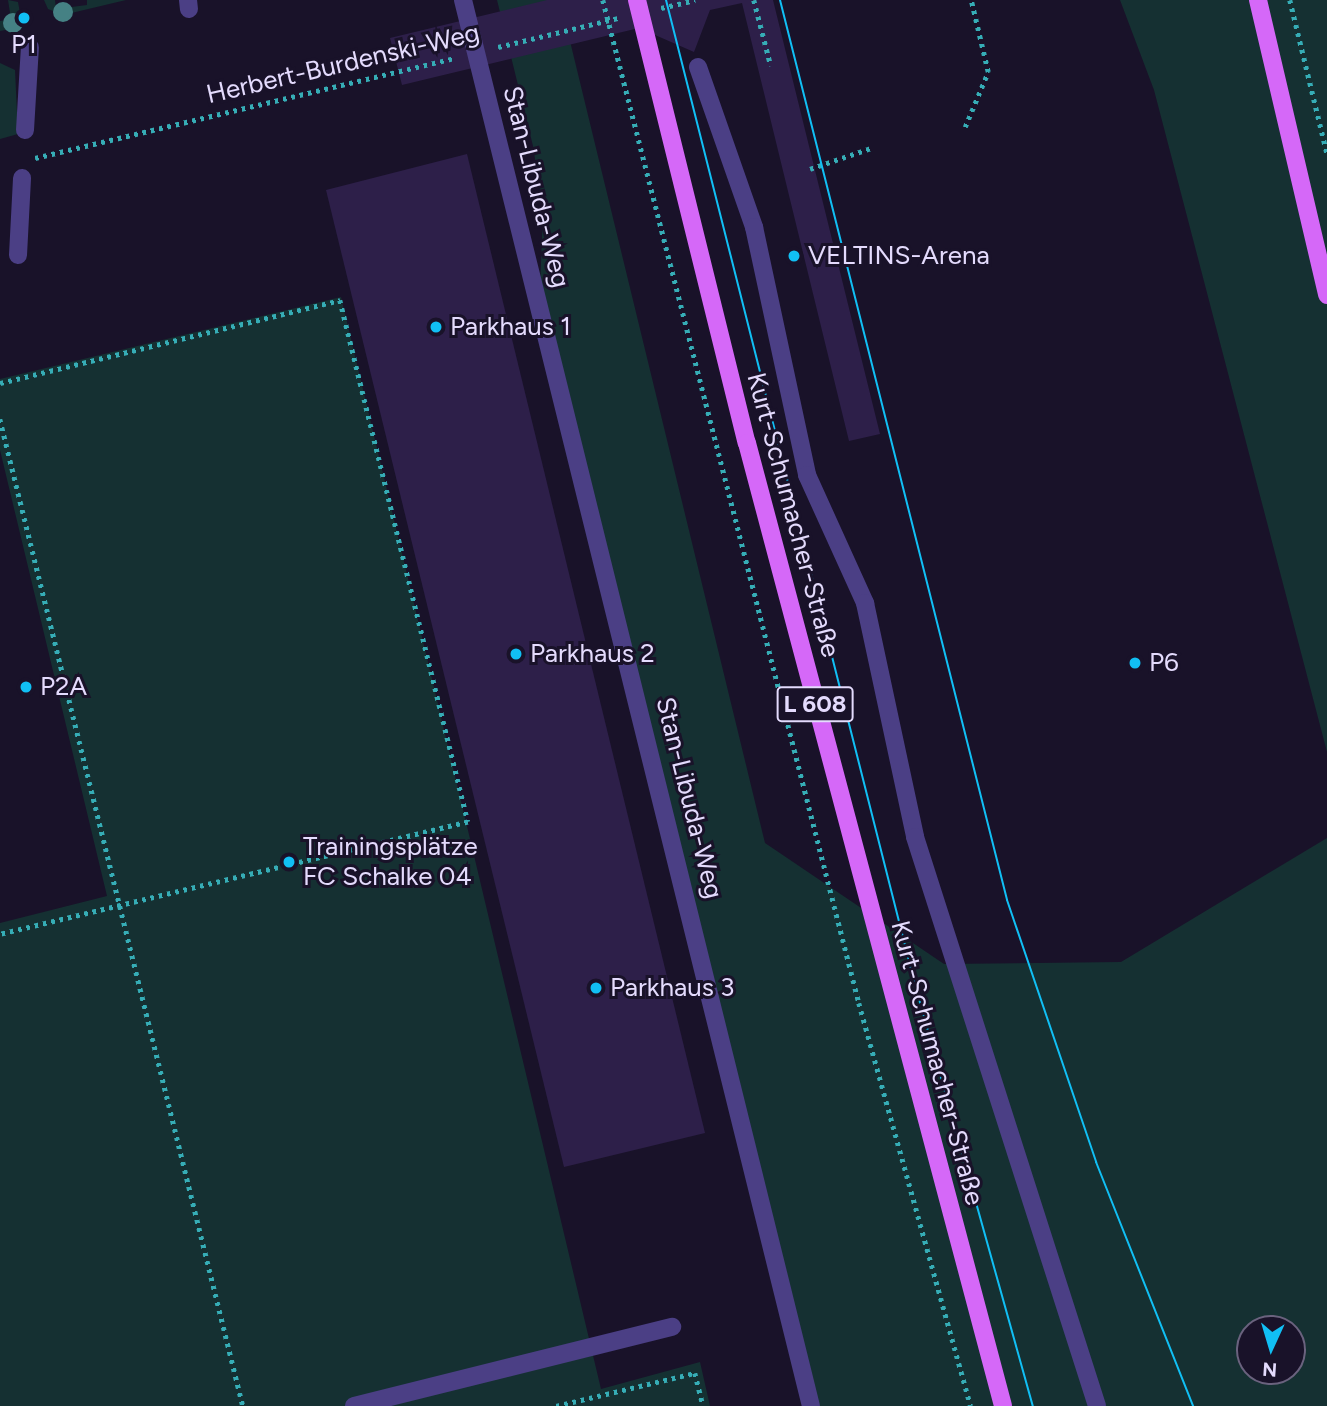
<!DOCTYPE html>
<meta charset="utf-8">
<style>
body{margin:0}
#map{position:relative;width:1327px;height:1406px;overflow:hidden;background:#191229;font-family:Figtree,sans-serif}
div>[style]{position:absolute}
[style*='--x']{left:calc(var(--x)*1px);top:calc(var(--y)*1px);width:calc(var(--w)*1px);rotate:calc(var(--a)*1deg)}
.green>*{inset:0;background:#153032}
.building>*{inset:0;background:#2d1f49}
.path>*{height:4.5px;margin-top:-2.25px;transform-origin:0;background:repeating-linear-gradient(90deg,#36adb6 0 3.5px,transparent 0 8.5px)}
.lane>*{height:18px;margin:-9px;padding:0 9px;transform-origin:9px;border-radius:9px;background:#4b3f85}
.street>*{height:18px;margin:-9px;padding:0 9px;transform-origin:9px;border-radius:9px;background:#4b3f85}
.primary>*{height:18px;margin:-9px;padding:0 9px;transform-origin:9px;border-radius:9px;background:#d568f8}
.tram>*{height:2px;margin:-1px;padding:0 1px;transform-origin:1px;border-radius:1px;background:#11bff4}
.trees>*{width:20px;height:20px;margin:-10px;border-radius:50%;background:#458184}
.dots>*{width:19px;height:19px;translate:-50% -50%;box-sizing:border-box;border:4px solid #191229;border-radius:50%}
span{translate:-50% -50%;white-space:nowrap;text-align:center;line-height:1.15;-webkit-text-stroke:6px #191229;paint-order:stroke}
.shield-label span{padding:2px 5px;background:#191229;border:2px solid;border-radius:5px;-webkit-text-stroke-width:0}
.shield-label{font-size:24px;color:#e4dbfd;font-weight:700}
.poi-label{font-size:26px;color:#e4dbfd}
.left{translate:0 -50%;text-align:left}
.street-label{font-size:26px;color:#e4dbfd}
.north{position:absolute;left:1236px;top:1315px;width:70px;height:70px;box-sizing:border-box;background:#191229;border:2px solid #6a627e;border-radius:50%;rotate:184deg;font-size:19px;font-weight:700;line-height:28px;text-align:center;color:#e4dbfd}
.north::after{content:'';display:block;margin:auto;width:24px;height:32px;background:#11bff4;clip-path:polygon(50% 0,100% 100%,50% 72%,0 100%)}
</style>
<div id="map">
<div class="green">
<div style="clip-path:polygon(8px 0,18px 2px,20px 13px,11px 29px,0 31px,0 21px,11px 19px)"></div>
<div style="clip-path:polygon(44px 0,55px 0,56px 9px,87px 5px,87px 0,126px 0,63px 15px,48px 9px)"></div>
<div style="clip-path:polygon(evenodd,497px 0,560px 0,765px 843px,944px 964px,1121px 962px,1327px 838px,1327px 1406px,813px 1406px,540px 289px,543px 211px,533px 146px,497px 0,1250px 1329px,1292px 1329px,1292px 1371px,1250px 1371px,1250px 1329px)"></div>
<div style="clip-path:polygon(1120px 0,1327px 0,1327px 752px,1154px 90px)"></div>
<div style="clip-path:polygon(0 63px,15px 70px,18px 134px,0 139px)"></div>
<div style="clip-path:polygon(341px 297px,601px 1389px,700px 1362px,710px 1406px,0 1406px,0 923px,107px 896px,0 450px,0 379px)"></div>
</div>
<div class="building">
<div style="clip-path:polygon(547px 0,773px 0,880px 434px,849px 441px,742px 3px,710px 10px,694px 52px,639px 28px,402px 85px,390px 38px)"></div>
<div style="clip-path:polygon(467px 154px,705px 1133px,564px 1167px,326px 190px)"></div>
</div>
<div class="path">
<div style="--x:603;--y:0;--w:1035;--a:75.68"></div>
<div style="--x:859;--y:1003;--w:418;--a:74.5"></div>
<div style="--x:754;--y:0;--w:68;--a:75.6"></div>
<div style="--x:1290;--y:0;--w:157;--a:76.4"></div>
<div style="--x:661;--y:8;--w:35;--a:-13"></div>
<div style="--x:498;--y:47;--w:123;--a:-13.6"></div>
<div style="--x:965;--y:127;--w:60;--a:-67.3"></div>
<div style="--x:988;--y:72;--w:74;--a:-103.3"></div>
<div style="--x:35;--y:158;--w:432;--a:-13.4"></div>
<div style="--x:810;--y:169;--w:65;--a:-19"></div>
<div style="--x:0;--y:383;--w:350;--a:-13.7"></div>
<div style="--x:340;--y:300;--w:537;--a:76.22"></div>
<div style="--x:468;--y:822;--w:481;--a:166.5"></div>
<div style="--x:0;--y:419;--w:1016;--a:76.17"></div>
<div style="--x:556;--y:1406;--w:143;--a:-13.4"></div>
<div style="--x:695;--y:1373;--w:34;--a:76"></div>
</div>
<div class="lane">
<div style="--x:188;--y:0;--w:9;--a:84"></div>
<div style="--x:698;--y:67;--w:170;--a:70.7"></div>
<div style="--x:754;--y:227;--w:254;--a:77.9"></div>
<div style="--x:807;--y:475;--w:141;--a:65.6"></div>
<div style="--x:865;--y:603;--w:239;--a:77.9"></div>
<div style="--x:915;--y:837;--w:597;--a:72.26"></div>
<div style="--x:25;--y:130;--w:83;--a:-86.6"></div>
<div style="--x:18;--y:255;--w:77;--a:-87"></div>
<div style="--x:354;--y:1406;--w:328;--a:-14"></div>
</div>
<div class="street">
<div style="--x:463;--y:0;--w:1448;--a:76.1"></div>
</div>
<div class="primary">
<div style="--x:637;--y:0;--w:456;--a:76.1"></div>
<div style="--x:747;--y:443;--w:996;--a:75.11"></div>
<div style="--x:1258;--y:0;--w:303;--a:76.8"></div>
</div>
<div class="tram">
<div style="--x:666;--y:0;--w:1008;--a:75.81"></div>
<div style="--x:913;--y:977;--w:445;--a:74.4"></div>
<div style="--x:780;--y:0;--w:928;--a:75.84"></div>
<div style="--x:1007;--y:900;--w:277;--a:71.2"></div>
<div style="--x:1096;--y:1162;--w:263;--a:68.3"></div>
</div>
<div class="trees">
<div style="left:63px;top:12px"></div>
<div style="left:13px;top:23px"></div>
</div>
<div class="dots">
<div style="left:24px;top:18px;background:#11bff4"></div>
<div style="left:794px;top:256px;background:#11bff4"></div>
<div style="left:436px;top:327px;background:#11bff4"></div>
<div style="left:516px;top:654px;background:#11bff4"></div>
<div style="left:1135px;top:663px;background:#11bff4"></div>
<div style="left:26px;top:687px;background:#11bff4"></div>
<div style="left:289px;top:862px;background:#11bff4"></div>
<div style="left:596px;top:988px;background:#11bff4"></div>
</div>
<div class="shield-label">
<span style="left:815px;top:704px">L 608</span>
</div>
<div class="poi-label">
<span style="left:24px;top:45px">P1</span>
<span class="left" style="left:808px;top:256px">VELTINS-Arena</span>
<span class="left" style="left:450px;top:327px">Parkhaus 1</span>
<span class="left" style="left:530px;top:654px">Parkhaus 2</span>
<span class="left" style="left:1149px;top:663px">P6</span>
<span class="left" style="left:40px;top:687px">P2A</span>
<span class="left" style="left:303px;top:862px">Trainingsplätze<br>FC Schalke 04</span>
<span class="left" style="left:610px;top:988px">Parkhaus 3</span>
</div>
<div class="street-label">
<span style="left:343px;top:64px;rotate:-13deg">Herbert-Burdenski-Weg</span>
<span style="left:536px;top:187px;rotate:76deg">Stan-Libuda-Weg</span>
<span style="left:793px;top:515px;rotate:75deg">Kurt-Schumacher-Straße</span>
<span style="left:689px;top:798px;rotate:76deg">Stan-Libuda-Weg</span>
<span style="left:937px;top:1063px;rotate:75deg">Kurt-Schumacher-Straße</span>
</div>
<div class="north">N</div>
</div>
